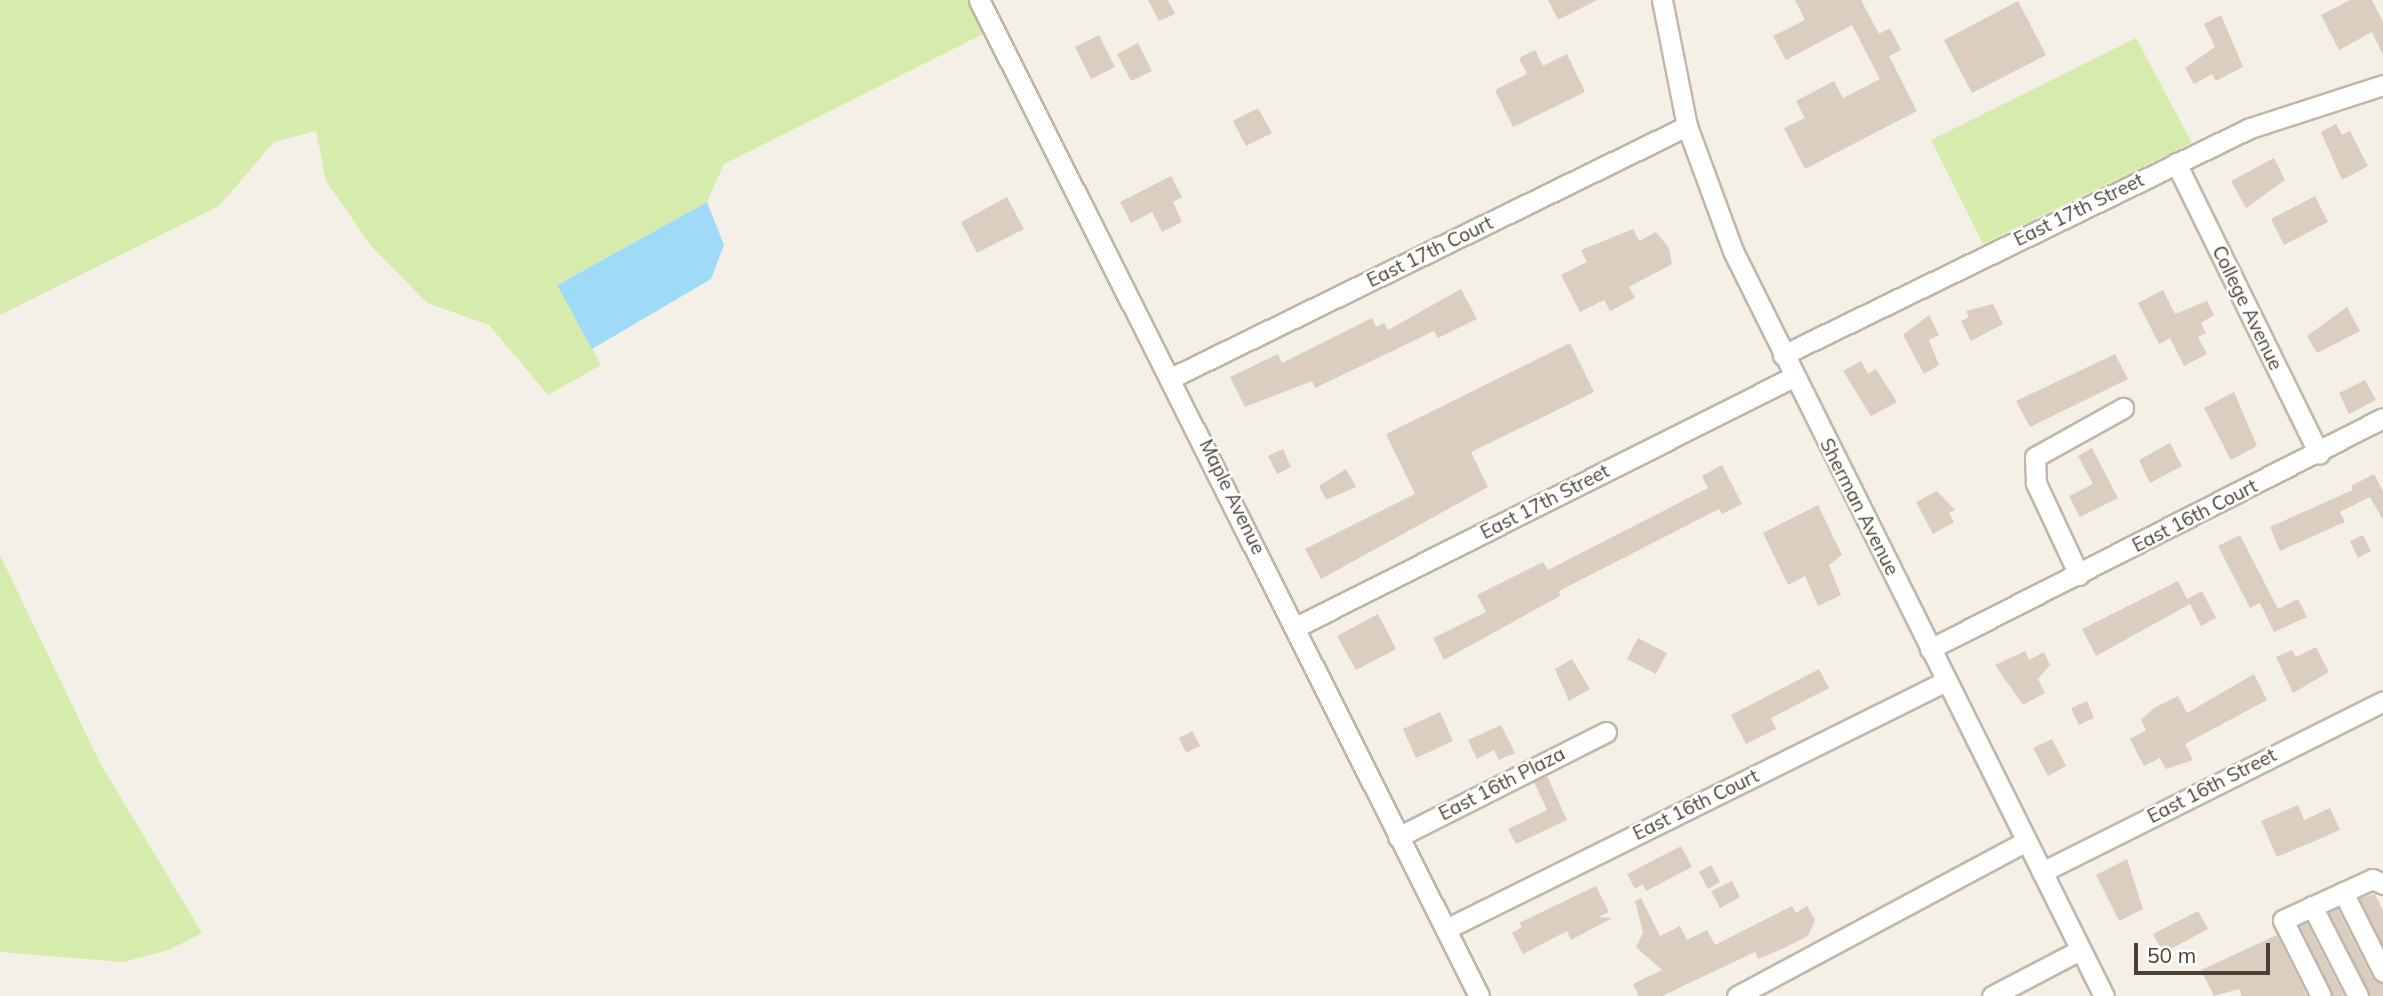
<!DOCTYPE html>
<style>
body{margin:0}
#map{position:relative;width:2383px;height:996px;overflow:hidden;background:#f5f0e7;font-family:Mulish,sans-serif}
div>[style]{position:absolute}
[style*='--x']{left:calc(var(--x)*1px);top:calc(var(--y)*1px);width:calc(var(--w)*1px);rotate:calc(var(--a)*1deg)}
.green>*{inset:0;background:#d5ecad}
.water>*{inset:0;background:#9fdaf6}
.building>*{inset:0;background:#dbcdbf}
.roads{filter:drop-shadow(2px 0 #c1b7a9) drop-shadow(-2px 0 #c1b7a9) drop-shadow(0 2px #c1b7a9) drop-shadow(0 -2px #c1b7a9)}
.minor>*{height:19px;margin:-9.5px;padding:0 9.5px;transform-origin:9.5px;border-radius:9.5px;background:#fff}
span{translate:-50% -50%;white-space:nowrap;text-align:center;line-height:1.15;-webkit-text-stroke:5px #fff;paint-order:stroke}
.street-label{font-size:19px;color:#494036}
.scale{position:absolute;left:2134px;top:943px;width:136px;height:32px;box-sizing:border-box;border:4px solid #494036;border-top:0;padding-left:9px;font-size:21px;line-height:24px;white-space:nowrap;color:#494036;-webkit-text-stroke:5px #fff;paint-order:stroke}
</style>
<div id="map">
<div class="green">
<div style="clip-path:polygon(0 0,974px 0,989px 31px,724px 164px,707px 202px,558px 284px,601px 365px,548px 395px,489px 325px,427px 303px,371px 246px,326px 181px,316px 131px,274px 142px,219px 206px,0 315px)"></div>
<div style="clip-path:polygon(2136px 38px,2192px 143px,1983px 244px,1931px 140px)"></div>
<div style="clip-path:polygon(0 555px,100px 763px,202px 933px,169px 950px,123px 962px,0 952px)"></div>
</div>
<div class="water">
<div style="clip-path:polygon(707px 202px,724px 245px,711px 279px,592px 349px,557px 285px)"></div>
</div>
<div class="building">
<div style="clip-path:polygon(1148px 0,1168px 0,1175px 14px,1159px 21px)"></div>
<div style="clip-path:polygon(1548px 0,1597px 0,1558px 20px)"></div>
<div style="clip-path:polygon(1795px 0,1861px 0,1879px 34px,1890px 28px,1901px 50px,1889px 56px,1917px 111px,1805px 169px,1784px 128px,1805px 118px,1796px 101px,1834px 81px,1843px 98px,1880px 79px,1852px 25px,1786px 60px,1773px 36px,1805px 20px)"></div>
<div style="clip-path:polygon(2350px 0,2372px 0,2383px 22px,2383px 55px,2372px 32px,2339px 50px,2321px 15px)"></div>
<div style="clip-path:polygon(2018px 1px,2046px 55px,1972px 93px,1944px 40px)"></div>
<div style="clip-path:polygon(2221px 15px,2243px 67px,2216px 81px,2212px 74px,2194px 84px,2185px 68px,2215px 47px,2204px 24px)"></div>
<div style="clip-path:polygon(1099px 35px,1115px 67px,1091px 79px,1075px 47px)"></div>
<div style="clip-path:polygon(1138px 43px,1152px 71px,1131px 81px,1117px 54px)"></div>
<div style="clip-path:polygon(1535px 50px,1543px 66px,1567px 54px,1585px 92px,1513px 127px,1495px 90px,1527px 74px,1519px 58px)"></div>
<div style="clip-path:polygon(1258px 108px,1272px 133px,1246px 146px,1233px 121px)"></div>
<div style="clip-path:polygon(2336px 124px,2342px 135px,2350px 131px,2368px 166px,2342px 180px,2321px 132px)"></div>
<div style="clip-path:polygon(2274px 158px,2285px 180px,2246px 208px,2231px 181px)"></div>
<div style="clip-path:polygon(1171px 176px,1182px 197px,1173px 202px,1182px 222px,1162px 232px,1152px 212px,1131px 223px,1120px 202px)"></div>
<div style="clip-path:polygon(2315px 196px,2328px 222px,2284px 245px,2271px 219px)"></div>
<div style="clip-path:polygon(1007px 197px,1024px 229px,977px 253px,961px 222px)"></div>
<div style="clip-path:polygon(1633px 229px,1639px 241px,1656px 232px,1669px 248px,1672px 264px,1629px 287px,1635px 298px,1610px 311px,1604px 300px,1580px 312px,1561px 275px,1587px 262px,1581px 250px)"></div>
<div style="clip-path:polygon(1461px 289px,1477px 319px,1438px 338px,1434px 331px,1315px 388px,1312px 381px,1245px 407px,1230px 377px,1278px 354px,1282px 363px,1372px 318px,1376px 327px,1384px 323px,1388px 330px)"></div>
<div style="clip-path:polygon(2163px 290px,2175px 314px,2207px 301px,2214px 315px,2201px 323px,2206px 333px,2198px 337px,2207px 354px,2184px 366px,2170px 338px,2159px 344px,2138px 303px)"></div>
<div style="clip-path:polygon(1993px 304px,2003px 324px,1971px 341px,1961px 321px,1969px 317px,1966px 311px)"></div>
<div style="clip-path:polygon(2347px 307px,2360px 331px,2317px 353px,2307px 336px)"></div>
<div style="clip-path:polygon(1929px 315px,1939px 335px,1929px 340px,1939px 365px,1924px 374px,1903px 335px)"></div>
<div style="clip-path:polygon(1570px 343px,1594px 392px,1471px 452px,1488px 487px,1321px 579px,1305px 549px,1415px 494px,1386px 434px)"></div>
<div style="clip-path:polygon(2115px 354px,2128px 379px,2030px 427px,2016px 401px)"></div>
<div style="clip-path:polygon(1861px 361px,1868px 374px,1876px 369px,1897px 402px,1871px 416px,1843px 371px)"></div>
<div style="clip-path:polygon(2365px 380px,2376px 400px,2349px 414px,2339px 393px)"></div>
<div style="clip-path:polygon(2234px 392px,2257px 446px,2231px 460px,2204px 408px)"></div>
<div style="clip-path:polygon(2170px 443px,2182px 466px,2150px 483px,2139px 460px)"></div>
<div style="clip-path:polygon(2092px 448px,2118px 498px,2080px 517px,2069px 496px,2093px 484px,2078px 456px)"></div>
<div style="clip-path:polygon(1283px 449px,1291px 467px,1277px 474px,1268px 456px)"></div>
<div style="clip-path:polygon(1722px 465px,1742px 504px,1722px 514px,1719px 509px,1559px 591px,1560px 596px,1444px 660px,1433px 638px,1486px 612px,1477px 595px,1543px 562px,1548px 570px,1708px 488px,1702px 476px)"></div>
<div style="clip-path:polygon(1346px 469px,1356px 487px,1326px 500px,1319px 486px)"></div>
<div style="clip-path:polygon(2374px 474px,2383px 491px,2383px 520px,2370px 497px,2340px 512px,2345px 522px,2280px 551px,2270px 527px,2353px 490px,2351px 486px)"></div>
<div style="clip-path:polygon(1937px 491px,1955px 510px,1949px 513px,1954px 522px,1933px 534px,1916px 502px)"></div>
<div style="clip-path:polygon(1818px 505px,1842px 555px,1829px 565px,1841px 595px,1818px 606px,1805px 576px,1788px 585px,1763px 533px)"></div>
<div style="clip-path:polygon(2240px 535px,2278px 609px,2298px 599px,2307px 617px,2274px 632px,2260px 603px,2250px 608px,2218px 546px)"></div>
<div style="clip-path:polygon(2363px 535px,2371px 551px,2358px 558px,2350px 541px)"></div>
<div style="clip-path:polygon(2178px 581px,2187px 599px,2202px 591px,2216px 618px,2201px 626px,2190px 604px,2096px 656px,2082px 629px)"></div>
<div style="clip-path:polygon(1378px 614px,1396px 649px,1356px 670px,1337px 636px)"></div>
<div style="clip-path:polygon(1638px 638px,1667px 653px,1656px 674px,1627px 659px)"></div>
<div style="clip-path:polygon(2316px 647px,2329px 672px,2293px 693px,2276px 657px,2292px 650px,2296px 657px)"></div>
<div style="clip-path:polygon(2025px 651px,2029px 660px,2044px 652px,2050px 665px,2038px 679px,2045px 693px,2023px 705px,1995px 665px)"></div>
<div style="clip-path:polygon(1572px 659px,1590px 689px,1569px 701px,1555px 669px)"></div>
<div style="clip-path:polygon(1819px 669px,1829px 688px,1771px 718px,1776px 729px,1746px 744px,1731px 715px)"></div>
<div style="clip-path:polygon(2254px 674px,2267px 700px,2185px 744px,2193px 760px,2166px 769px,2160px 758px,2144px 766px,2130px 739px,2146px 730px,2141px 720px,2154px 708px,2178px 696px,2187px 713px)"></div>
<div style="clip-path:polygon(2087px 701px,2094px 718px,2079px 725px,2071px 708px)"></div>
<div style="clip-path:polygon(1440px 712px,1453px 741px,1416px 758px,1403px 729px)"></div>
<div style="clip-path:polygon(1501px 725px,1515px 753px,1499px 760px,1494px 750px,1477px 759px,1468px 740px)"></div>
<div style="clip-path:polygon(1192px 731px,1200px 746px,1186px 753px,1179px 738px)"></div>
<div style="clip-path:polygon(2052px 739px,2066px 766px,2048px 776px,2033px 748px)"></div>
<div style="clip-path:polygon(1547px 776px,1567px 820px,1516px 844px,1508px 829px,1547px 810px,1534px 782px)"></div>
<div style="clip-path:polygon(2298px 805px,2304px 820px,2330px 808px,2340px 830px,2277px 857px,2261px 821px)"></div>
<div style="clip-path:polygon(1681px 846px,1692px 867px,1646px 891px,1643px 884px,1635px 889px,1627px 874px)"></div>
<div style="clip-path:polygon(2127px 859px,2143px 909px,2119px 921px,2096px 875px)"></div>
<div style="clip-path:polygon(1711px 865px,1720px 882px,1708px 889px,1699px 872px)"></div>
<div style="clip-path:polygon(1732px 881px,1740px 897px,1720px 908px,1711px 891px)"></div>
<div style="clip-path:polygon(1596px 886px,1609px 912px,1599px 917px,1612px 918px,1571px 940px,1567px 931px,1523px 954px,1512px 933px,1522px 927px,1519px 923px)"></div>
<div style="clip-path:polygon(2375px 894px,2383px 911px,2383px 945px,2360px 898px)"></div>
<div style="clip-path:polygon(1641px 898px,1660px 936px,1680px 926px,1687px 940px,1707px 930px,1715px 945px,1792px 906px,1796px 913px,1807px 906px,1815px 920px,1808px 936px,1784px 948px,1758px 959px,1755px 952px,1662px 996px,1639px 996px,1633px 984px,1662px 970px,1636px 947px,1643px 933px,1635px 901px)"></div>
<div style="clip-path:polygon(2337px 908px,2372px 977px,2383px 984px,2383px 996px,2370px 996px,2329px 912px)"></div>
<div style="clip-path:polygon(2198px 911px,2208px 929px,2163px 953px,2153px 934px)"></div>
<div style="clip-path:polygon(2307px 923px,2344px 996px,2333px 996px,2300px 926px)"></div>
<div style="clip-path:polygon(2277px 935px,2307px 996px,2242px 996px,2239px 989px,2214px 996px,2201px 970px)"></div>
</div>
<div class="roads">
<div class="minor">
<div style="--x:979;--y:0;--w:1114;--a:63.34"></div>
<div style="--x:1662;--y:0;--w:128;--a:78.8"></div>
<div style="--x:1687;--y:126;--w:133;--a:69.8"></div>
<div style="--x:1733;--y:251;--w:832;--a:63.53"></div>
<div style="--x:2176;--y:163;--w:324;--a:63.8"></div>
<div style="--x:1783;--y:355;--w:519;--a:-25.92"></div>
<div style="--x:2250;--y:128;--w:140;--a:-17.9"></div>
<div style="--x:1173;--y:377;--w:572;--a:-26.03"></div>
<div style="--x:2079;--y:575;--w:102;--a:-115.1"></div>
<div style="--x:2036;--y:483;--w:26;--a:-92"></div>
<div style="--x:2035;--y:457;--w:101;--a:-29.1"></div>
<div style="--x:1296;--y:627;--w:556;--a:-26.7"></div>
<div style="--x:1930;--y:649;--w:508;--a:-27.02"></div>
<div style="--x:1398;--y:837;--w:233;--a:-26.8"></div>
<div style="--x:2042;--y:872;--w:381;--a:-26.6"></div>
<div style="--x:2343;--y:892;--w:89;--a:63.4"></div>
<div style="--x:2312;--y:906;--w:101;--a:62.9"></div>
<div style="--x:1446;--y:929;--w:558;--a:-26.38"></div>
<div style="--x:1737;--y:996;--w:328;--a:-28.2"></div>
<div style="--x:1992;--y:996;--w:99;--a:-27.6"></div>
<div style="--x:2321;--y:996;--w:85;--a:-116.6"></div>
<div style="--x:2283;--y:920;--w:98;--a:-24.7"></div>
<div style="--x:2372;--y:879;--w:12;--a:24"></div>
</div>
</div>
<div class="street-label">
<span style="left:2079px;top:210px;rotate:-26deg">East 17th Street</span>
<span style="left:1430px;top:252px;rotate:-26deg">East 17th Court</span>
<span style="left:2247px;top:308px;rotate:64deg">College Avenue</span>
<span style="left:1232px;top:497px;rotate:64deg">Maple Avenue</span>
<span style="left:1545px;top:502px;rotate:-27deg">East 17th Street</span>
<span style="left:1859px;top:507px;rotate:63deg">Sherman Avenue</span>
<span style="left:2195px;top:516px;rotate:-27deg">East 16th Court</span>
<span style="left:1502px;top:784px;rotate:-27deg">East 16th Plaza</span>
<span style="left:2212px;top:786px;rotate:-27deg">East 16th Street</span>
<span style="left:1696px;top:805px;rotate:-26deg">East 16th Court</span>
</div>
<div class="scale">50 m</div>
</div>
